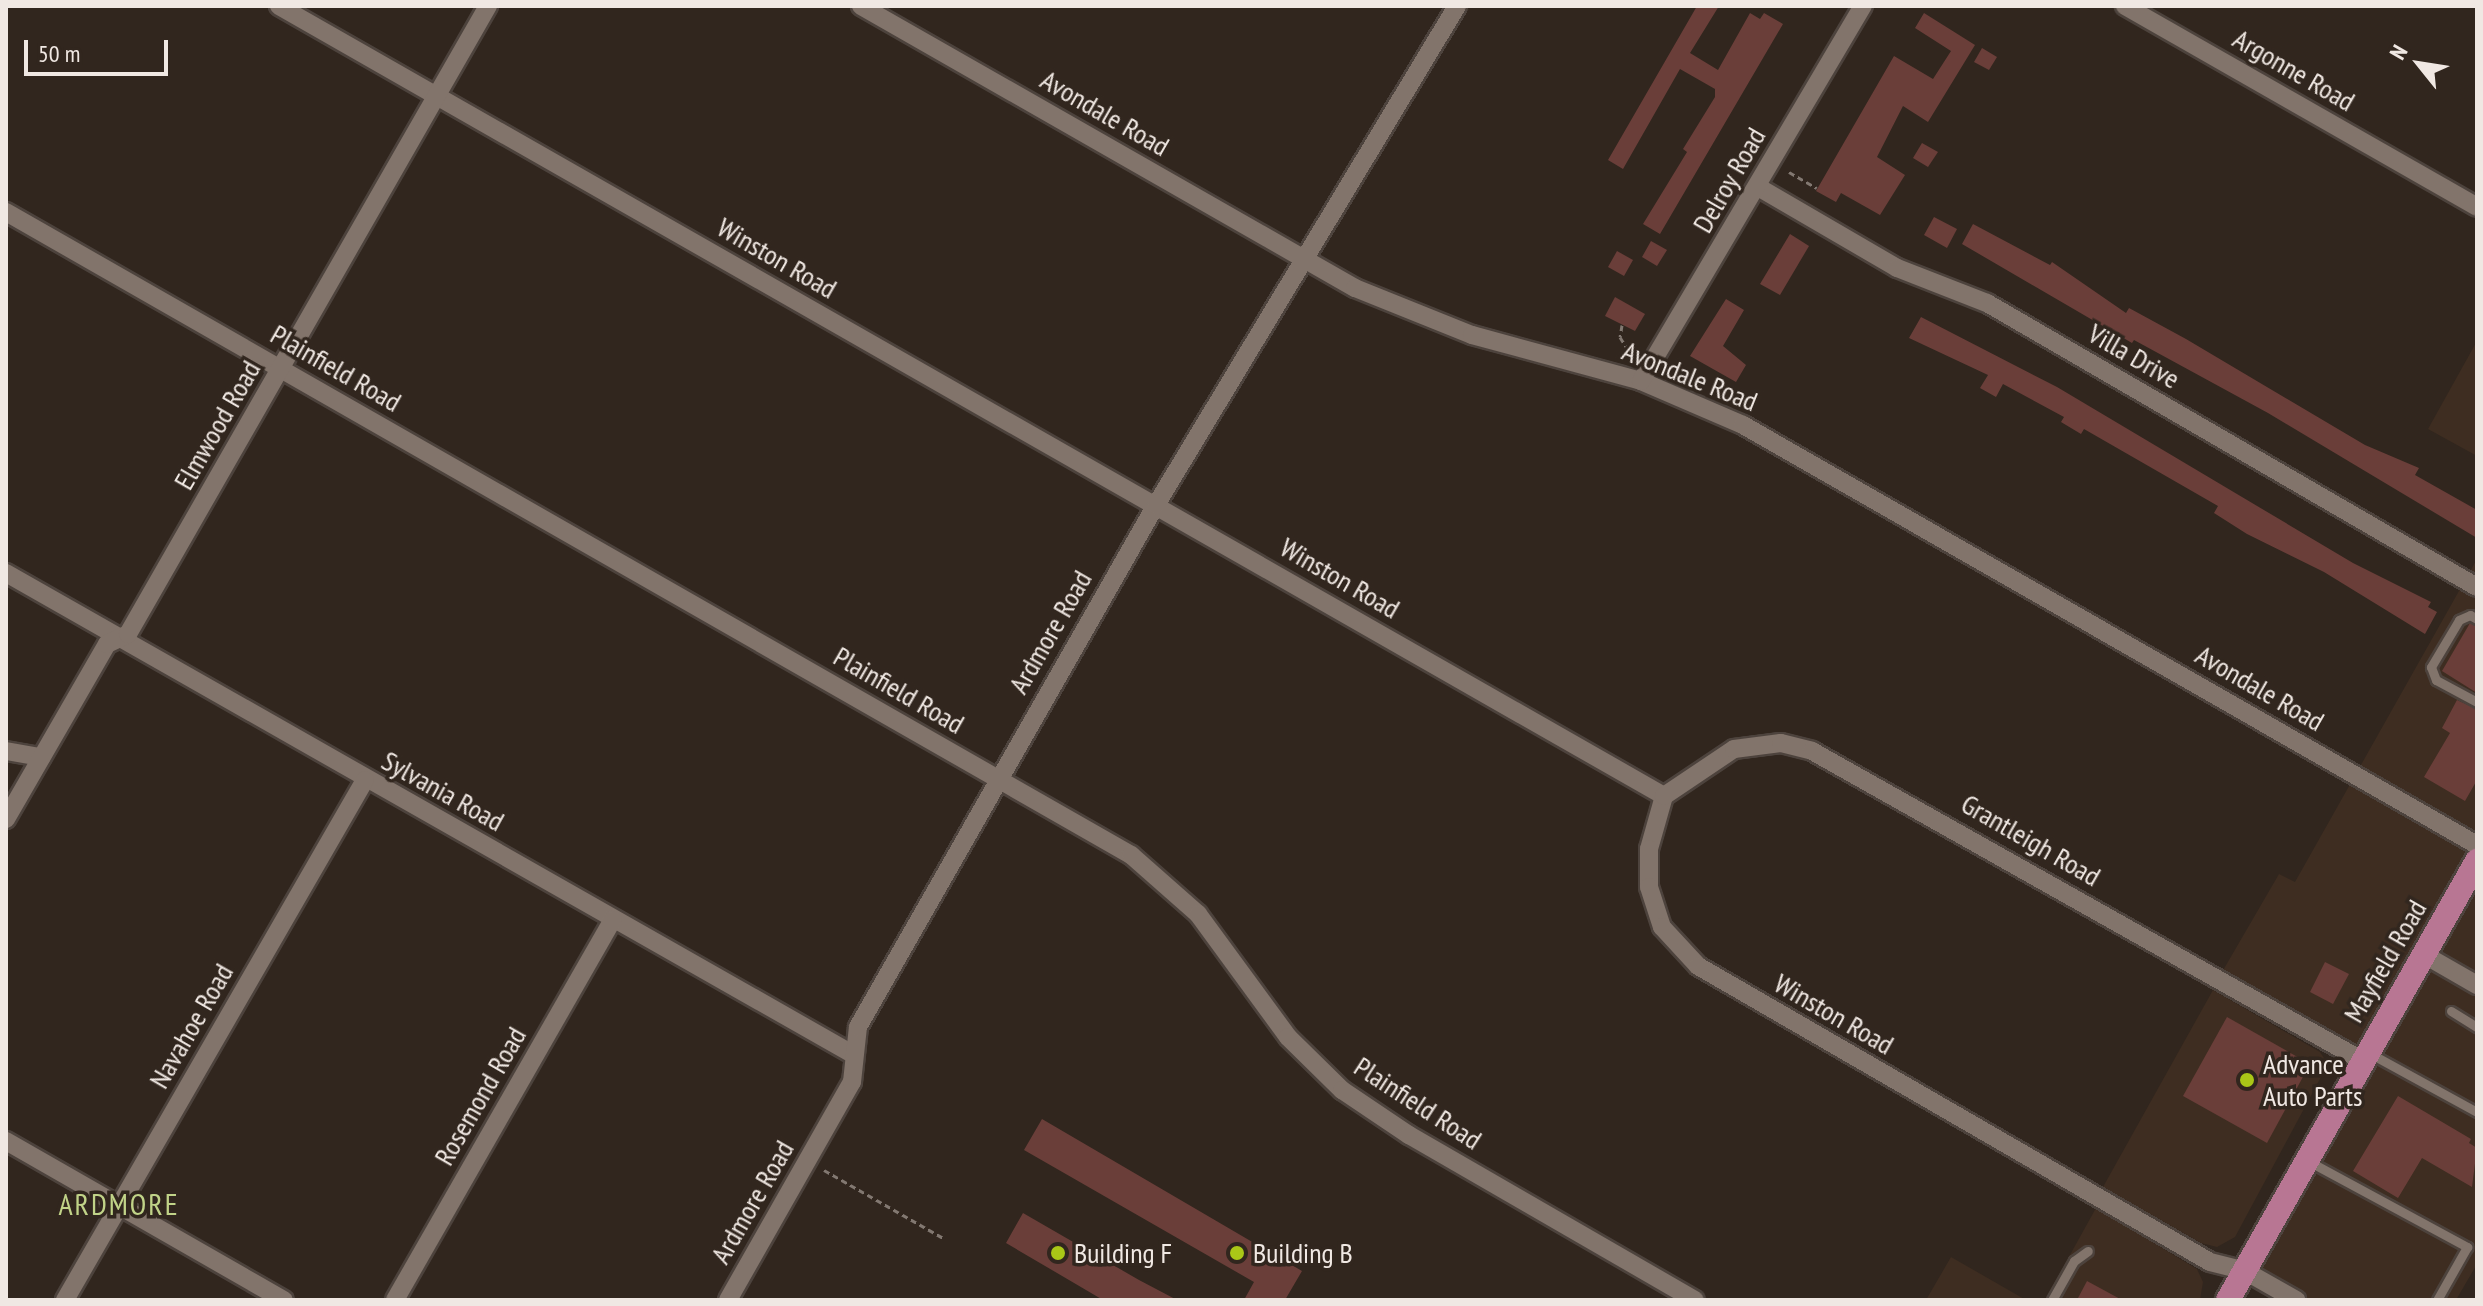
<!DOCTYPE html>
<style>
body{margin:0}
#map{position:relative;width:2483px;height:1306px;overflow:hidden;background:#31261e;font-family:"PT Sans Narrow",sans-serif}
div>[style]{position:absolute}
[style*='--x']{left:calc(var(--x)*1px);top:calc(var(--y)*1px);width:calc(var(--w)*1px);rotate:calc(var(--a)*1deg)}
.built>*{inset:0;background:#3e2d21}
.building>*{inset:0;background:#6a3e39}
.path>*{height:3px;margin-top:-1.5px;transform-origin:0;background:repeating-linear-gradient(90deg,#827871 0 6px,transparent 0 10px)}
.roads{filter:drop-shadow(2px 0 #4d433d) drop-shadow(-2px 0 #4d433d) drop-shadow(0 2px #4d433d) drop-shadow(0 -2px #4d433d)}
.service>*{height:9px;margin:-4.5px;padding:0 4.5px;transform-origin:4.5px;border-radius:4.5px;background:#82746b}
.minor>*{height:18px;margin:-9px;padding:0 9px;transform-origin:9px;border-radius:9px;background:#82746b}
.primary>*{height:24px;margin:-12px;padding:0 12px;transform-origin:12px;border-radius:12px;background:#b87693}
.dots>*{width:22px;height:22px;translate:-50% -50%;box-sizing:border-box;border:4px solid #31261e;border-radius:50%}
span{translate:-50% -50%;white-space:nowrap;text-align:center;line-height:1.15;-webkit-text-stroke:7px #31261e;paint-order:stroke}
.street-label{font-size:28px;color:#f0e8e3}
.poi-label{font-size:28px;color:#f0e8e3}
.left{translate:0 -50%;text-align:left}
.neighbourhood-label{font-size:30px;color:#c1d388;letter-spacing:2px}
.frame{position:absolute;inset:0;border:8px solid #f0e8e3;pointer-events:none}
.north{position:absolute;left:2379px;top:24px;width:80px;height:80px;-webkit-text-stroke:6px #31261e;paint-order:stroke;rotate:300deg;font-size:22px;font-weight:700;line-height:32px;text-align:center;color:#f0e8e3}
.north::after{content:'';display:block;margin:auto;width:28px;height:36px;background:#f0e8e3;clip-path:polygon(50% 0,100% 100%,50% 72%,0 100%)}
.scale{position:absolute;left:24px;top:40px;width:144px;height:36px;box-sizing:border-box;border:4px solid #f0e8e3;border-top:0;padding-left:10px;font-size:24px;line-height:28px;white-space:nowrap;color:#f0e8e3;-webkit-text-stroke:6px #31261e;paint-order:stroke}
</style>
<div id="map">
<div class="built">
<div style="clip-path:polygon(2477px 341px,2477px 456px,2428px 429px)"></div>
<div style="clip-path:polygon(2477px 559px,2477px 1264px,2456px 1300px,2296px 1300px,2245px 1271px,2362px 1062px,2218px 979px,2279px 874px,2295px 882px)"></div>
<div style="clip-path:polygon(2213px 990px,2320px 1052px,2328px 1064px,2235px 1237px,2217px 1247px,2201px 1243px,2103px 1187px)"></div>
<div style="clip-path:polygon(2096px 1208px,2197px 1269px,2203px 1282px,2200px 1300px,2045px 1300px)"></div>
<div style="clip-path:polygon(1951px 1257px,2026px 1300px,1926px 1300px)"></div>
</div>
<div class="building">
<div style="clip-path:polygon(1697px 6px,1719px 6px,1690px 53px,1718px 70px,1750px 13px,1760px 19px,1764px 13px,1783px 24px,1660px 234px,1643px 224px,1687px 152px,1683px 149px,1715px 97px,1715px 89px,1680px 69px,1623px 169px,1608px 160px)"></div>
<div style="clip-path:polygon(1924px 13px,1975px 45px,1928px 122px,1903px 106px,1877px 157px,1905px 175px,1880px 215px,1841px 193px,1836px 202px,1816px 191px,1894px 56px,1933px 79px,1951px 51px,1915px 28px)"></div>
<div style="clip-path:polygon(1982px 48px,1997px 57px,1989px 70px,1974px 62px)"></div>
<div style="clip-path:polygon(1922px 143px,1938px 152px,1928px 167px,1913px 158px)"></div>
<div style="clip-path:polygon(1934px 217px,1957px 229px,1947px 248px,1924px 235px)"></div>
<div style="clip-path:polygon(1973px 224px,2050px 265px,2052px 262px,2126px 313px,2129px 308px,2186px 339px,2365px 445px,2419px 468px,2415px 475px,2477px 510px,2477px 538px,2268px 413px,2134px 340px,2132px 343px,1962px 244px)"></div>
<div style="clip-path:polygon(1790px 234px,1809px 246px,1780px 295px,1760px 284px)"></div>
<div style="clip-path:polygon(1651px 241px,1667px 250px,1657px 266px,1642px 257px)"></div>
<div style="clip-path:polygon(1617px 251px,1633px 260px,1624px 276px,1608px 267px)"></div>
<div style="clip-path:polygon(1615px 297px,1645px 314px,1635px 331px,1605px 316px)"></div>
<div style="clip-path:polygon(1726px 299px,1744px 310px,1723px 346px,1746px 365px,1736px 382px,1690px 356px)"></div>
<div style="clip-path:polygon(1921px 317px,2057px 387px,2353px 563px,2431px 602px,2428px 607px,2437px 612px,2425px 634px,2324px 572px,2247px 534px,2214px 513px,2218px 506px,2084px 429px,2081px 434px,2061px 422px,2064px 417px,2003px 384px,1996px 397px,1980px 388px,1988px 375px,1909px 338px)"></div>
<div style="clip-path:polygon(2470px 623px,2477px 626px,2477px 693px,2442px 671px)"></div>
<div style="clip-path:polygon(2457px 700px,2477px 709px,2477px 780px,2465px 801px,2424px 777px,2450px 733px,2442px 728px)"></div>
<div style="clip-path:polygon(2325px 962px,2349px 974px,2333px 1004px,2310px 992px)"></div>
<div style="clip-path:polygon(2227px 1017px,2310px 1064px,2267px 1143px,2183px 1096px)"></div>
<div style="clip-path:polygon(2398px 1096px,2471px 1139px,2469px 1143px,2477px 1148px,2472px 1187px,2422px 1158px,2398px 1198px,2353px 1171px)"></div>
<div style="clip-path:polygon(1042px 1119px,1302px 1271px,1285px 1300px,1244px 1300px,1254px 1282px,1024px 1150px)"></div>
<div style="clip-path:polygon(1023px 1213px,1139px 1280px,1177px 1300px,1103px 1300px,1006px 1243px)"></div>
<div style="clip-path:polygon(2087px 1281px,2122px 1300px,2077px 1300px)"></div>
</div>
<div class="path">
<div style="--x:1789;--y:172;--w:32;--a:30"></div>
<div style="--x:1622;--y:325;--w:12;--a:99"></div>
<div style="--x:1620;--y:337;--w:19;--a:58"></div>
<div style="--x:824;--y:1170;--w:137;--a:29.7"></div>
</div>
<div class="roads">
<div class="service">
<div style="--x:2477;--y:619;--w:8;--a:-150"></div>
<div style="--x:2470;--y:615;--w:12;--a:156"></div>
<div style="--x:2459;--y:620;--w:55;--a:120.8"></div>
<div style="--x:2431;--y:667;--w:14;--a:69"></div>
<div style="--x:2436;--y:680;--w:47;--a:28.2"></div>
<div style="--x:2451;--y:1011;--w:31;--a:32"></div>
<div style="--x:2371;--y:1054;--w:121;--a:28.7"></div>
<div style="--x:2310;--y:1162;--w:179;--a:28.4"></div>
<div style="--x:2467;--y:1247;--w:61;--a:119.5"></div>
<div style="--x:2052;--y:1300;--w:45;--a:-60.6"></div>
<div style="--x:2074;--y:1261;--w:17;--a:-36"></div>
</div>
<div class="minor">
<div style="--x:279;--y:6;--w:1594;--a:29.7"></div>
<div style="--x:1664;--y:796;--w:55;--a:105.8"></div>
<div style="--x:1649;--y:849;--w:38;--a:90"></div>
<div style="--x:1649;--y:887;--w:42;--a:72"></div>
<div style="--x:1662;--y:927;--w:53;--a:47.3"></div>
<div style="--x:1698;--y:966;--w:591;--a:30.03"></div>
<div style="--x:2210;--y:1262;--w:36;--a:14"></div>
<div style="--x:2245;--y:1271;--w:59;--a:29.6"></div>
<div style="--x:861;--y:6;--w:569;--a:29.72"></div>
<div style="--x:1355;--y:288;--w:126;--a:21.9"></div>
<div style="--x:1472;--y:335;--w:175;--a:15.2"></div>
<div style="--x:1641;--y:381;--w:111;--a:23.3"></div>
<div style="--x:1743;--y:425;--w:846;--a:29.78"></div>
<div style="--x:2125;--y:6;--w:405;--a:29.7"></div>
<div style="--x:1758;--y:187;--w:161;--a:30.2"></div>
<div style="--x:1897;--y:268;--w:97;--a:21.3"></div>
<div style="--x:1987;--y:303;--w:566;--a:30.1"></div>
<div style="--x:6;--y:212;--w:1296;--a:29.75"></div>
<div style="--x:1131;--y:855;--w:89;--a:41.4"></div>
<div style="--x:1198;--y:914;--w:152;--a:53.8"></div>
<div style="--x:1288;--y:1037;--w:76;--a:44.5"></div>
<div style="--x:1342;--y:1090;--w:81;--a:33.9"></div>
<div style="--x:1409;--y:1135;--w:330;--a:30"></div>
<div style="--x:1641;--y:381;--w:436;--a:-59.4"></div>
<div style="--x:6;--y:573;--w:975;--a:29.61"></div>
<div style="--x:6;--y:751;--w:36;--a:10"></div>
<div style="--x:1664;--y:796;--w:84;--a:-33.9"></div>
<div style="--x:1734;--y:749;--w:47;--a:-7.3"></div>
<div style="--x:1781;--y:743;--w:32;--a:14"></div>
<div style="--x:1812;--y:751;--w:632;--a:29.36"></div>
<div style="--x:6;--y:819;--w:202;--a:-60"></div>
<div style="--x:107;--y:644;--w:23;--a:-25"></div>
<div style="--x:128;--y:634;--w:724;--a:-60.18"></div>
<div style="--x:2423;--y:954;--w:62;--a:29.9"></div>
<div style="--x:6;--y:1141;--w:320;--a:29.8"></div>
<div style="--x:65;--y:1300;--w:600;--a:-60.02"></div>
<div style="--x:395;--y:1300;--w:438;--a:-60.2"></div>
<div style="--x:728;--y:1300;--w:251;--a:-60.4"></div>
<div style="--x:852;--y:1082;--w:55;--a:-83.8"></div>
<div style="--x:858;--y:1027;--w:601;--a:-60.28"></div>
<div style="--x:1156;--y:505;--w:583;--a:-58.9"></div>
</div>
<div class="primary">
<div style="--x:2228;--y:1300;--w:505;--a:-60.44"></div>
</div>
</div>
<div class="dots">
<div style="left:2247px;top:1080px;background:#aac717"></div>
<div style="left:1058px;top:1253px;background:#aac717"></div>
<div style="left:1237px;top:1253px;background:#aac717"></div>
</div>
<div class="street-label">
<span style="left:2294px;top:70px;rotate:30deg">Argonne Road</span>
<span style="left:1105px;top:113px;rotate:30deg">Avondale Road</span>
<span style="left:1729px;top:180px;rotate:-60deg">Delroy Road</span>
<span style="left:777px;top:258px;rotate:30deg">Winston Road</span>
<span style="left:2134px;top:356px;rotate:30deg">Villa Drive</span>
<span style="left:336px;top:368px;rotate:30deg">Plainfield Road</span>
<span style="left:1690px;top:376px;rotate:22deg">Avondale Road</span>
<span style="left:217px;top:425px;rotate:-60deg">Elmwood Road</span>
<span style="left:1340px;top:578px;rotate:30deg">Winston Road</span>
<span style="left:1050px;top:632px;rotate:-60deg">Ardmore Road</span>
<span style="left:2260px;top:688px;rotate:30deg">Avondale Road</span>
<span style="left:899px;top:690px;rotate:30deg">Plainfield Road</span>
<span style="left:443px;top:791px;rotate:29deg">Sylvania Road</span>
<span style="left:2031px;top:840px;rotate:30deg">Grantleigh Road</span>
<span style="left:2385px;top:961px;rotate:-60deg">Mayfield Road</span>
<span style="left:1834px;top:1014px;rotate:30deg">Winston Road</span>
<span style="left:191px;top:1026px;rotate:-60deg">Navahoe Road</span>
<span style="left:480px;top:1096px;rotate:-60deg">Rosemond Road</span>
<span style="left:1418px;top:1103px;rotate:33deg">Plainfield Road</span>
<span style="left:752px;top:1202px;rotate:-60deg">Ardmore Road</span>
</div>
<div class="poi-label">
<span class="left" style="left:2263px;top:1080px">Advance<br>Auto Parts</span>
<span class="left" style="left:1074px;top:1253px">Building F</span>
<span class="left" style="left:1253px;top:1253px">Building B</span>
</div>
<div class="neighbourhood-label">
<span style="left:119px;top:1204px">ARDMORE</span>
</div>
<div class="frame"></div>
<div class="north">N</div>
<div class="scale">50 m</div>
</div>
